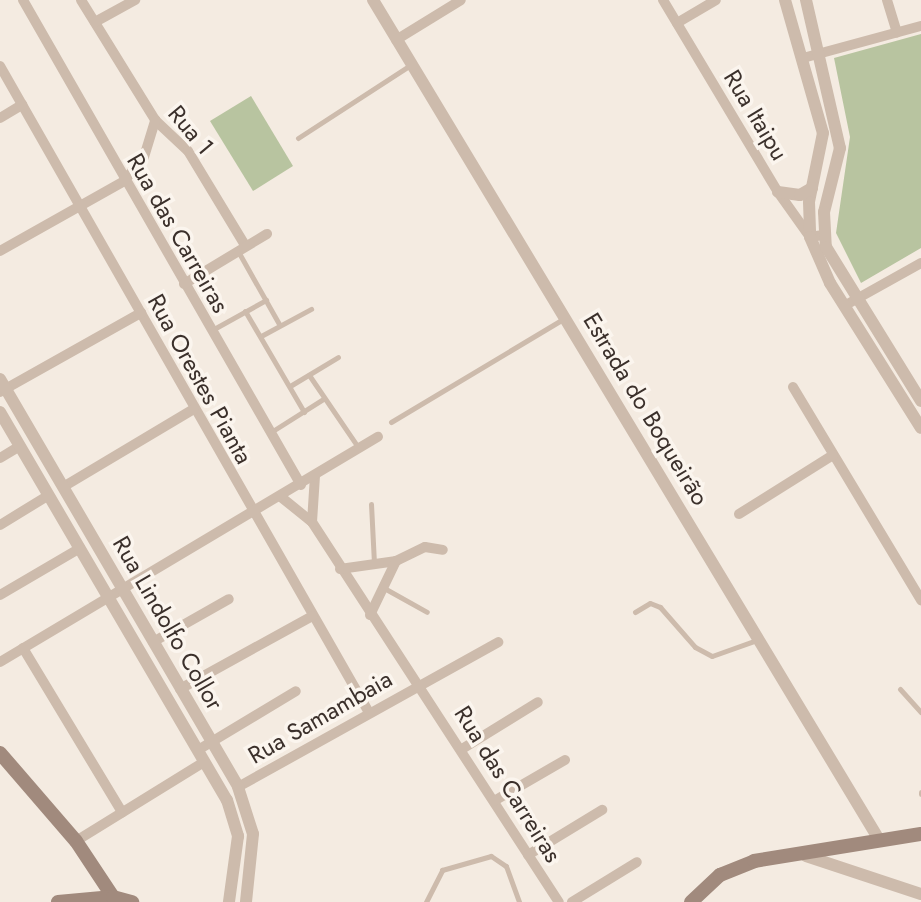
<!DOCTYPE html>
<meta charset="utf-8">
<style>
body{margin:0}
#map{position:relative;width:921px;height:902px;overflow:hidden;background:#f4ebe1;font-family:Jost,sans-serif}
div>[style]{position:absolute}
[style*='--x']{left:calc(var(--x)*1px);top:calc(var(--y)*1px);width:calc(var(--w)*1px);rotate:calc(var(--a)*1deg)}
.green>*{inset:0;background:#b8c4a0}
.service>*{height:5px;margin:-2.5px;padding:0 2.5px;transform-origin:2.5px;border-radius:2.5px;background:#cdbbac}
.minor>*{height:10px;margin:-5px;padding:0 5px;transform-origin:5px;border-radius:5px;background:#cdbbac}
.tertiary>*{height:12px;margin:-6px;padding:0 6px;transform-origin:6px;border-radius:6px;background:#cdbbac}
.secondary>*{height:14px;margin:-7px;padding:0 7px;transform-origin:7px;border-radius:7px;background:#a18a7d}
span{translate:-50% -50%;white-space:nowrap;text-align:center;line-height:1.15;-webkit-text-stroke:7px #fbf5ee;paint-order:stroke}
.street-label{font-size:24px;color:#3b302b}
</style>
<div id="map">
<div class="green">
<div style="clip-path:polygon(921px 34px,921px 248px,861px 283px,836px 233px,850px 137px,834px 58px)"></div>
<div style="clip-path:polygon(251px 96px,293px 166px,253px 191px,210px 121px)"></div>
</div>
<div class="service">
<div style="--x:298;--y:138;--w:132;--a:-33"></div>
<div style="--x:239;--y:253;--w:81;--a:60.6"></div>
<div style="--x:245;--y:311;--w:117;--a:59.7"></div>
<div style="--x:212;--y:330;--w:62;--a:-29.1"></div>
<div style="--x:261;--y:336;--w:57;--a:-28.4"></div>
<div style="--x:309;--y:375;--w:87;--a:55.8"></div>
<div style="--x:290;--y:386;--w:56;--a:-31.1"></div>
<div style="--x:391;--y:422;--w:203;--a:-30.9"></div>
<div style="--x:271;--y:432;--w:62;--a:-32.4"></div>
<div style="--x:371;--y:504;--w:59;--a:87.1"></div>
<div style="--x:384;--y:588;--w:49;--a:29.2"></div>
<div style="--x:635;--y:612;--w:17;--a:-31"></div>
<div style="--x:650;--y:603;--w:11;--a:22"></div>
<div style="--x:660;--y:607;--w:53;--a:48.8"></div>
<div style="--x:695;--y:647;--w:19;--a:28"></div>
<div style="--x:712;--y:656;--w:48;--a:-19.6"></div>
<div style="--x:900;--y:689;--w:31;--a:48"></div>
<div style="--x:921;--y:792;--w:2;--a:90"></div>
<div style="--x:426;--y:902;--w:36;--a:-63"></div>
<div style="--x:442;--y:870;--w:51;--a:-15.9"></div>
<div style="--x:491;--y:856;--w:18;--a:34"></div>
<div style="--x:506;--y:866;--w:38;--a:70"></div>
</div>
<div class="minor">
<div style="--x:23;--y:0;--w:559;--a:60.18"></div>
<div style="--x:81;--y:0;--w:141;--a:58.3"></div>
<div style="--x:155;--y:120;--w:45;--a:43.2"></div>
<div style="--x:188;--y:151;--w:110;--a:58.8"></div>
<div style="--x:663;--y:0;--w:224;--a:59.1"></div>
<div style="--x:778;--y:192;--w:55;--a:54.6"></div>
<div style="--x:810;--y:237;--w:13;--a:-9"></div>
<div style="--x:887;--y:0;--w:34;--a:73"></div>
<div style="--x:95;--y:22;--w:46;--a:-28.8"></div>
<div style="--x:677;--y:23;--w:45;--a:-30.5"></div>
<div style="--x:396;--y:40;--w:76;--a:-31.6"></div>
<div style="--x:803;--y:58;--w:122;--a:-15.2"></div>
<div style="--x:0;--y:66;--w:743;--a:60.29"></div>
<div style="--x:0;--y:118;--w:26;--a:-31"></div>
<div style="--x:0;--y:251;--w:142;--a:-29.4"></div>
<div style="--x:124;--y:181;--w:31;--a:-50"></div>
<div style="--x:144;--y:157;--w:39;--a:-73"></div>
<div style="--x:184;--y:284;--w:97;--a:-31.1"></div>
<div style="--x:844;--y:306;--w:88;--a:-29.2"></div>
<div style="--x:793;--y:387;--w:249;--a:59"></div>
<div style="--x:0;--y:392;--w:162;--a:-29.3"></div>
<div style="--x:0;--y:458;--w:23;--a:-31"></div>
<div style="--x:63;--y:487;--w:152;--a:-30.8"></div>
<div style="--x:281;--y:497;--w:40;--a:39"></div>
<div style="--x:312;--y:522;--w:453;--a:57"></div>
<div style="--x:739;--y:514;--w:111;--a:-32.1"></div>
<div style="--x:312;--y:522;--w:46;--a:-86.3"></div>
<div style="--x:0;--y:525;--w:57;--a:-31.5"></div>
<div style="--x:340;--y:569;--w:57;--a:-8.1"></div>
<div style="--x:396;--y:561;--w:32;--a:-26"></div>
<div style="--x:425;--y:547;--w:18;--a:9"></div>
<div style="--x:0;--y:595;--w:93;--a:-30.4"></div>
<div style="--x:370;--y:615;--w:60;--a:-64.3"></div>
<div style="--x:153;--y:642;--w:87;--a:-29.5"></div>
<div style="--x:23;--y:648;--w:192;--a:58.9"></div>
<div style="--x:0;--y:662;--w:440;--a:-30.8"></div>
<div style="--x:180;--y:689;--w:151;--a:-28.9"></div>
<div style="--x:462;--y:749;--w:89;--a:-31.7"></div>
<div style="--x:198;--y:750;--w:114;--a:-31"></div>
<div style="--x:238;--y:787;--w:298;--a:-29.1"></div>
<div style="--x:494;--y:801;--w:82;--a:-30"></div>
<div style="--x:76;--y:841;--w:150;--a:-31.7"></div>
<div style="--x:528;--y:855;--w:87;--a:-31.3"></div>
<div style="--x:572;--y:902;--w:76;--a:-31.6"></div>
</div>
<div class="tertiary">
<div style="--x:373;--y:0;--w:982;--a:58.92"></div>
<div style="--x:785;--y:0;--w:138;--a:74.1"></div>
<div style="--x:823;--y:133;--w:70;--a:101.5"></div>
<div style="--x:809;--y:202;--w:35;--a:88"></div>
<div style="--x:810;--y:237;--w:50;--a:66.5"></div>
<div style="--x:830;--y:283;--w:171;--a:57.9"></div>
<div style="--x:806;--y:0;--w:152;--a:77.1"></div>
<div style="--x:840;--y:148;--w:66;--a:104"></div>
<div style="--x:824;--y:212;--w:35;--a:87"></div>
<div style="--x:826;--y:247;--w:181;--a:58.3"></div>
<div style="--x:778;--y:192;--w:22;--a:8"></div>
<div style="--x:800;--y:195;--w:14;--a:-30"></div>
<div style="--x:0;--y:379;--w:472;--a:59.7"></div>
<div style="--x:238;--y:787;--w:49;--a:72.3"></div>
<div style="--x:253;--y:834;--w:68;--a:95.9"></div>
<div style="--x:0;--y:412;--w:450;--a:59.7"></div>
<div style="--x:227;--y:800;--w:38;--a:73"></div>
<div style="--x:238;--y:836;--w:67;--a:97.8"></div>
<div style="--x:806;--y:856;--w:121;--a:18.3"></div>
</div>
<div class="secondary">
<div style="--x:0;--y:753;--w:116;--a:49.2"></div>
<div style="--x:76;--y:841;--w:67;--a:56.5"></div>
<div style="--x:58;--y:902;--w:55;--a:-5.2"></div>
<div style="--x:113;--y:897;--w:20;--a:15"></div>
<div style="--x:691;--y:902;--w:40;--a:-43"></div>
<div style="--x:720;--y:875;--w:37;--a:-22"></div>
<div style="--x:754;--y:861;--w:169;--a:-9.2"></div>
</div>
<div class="street-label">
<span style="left:756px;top:115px;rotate:59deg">Rua Itaipu</span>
<span style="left:191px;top:130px;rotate:50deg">Rua 1</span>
<span style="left:178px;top:233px;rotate:60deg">Rua das Carreiras</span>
<span style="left:200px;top:379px;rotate:61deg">Rua Orestes Pianta</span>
<span style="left:646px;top:409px;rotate:59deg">Estrada do Boqueirão</span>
<span style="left:168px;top:623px;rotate:60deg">Rua Lindolfo Collor</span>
<span style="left:320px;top:717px;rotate:-30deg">Rua Samambaia</span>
<span style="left:508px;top:784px;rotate:58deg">Rua das Carreiras</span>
</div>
</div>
